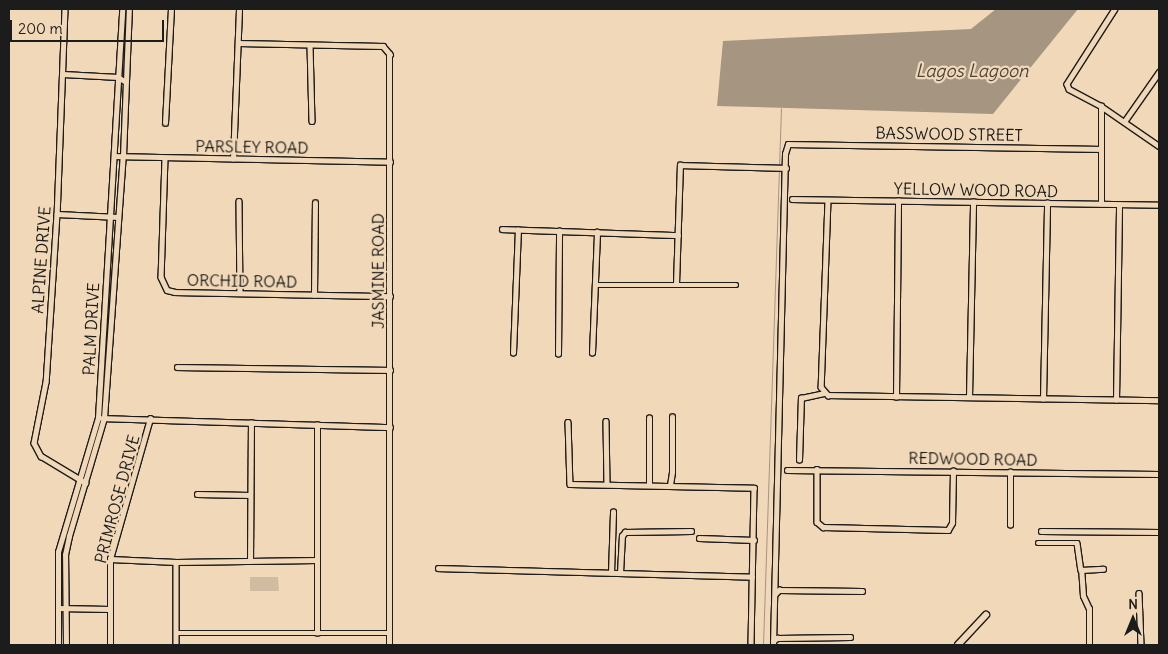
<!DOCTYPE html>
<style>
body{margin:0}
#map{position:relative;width:1168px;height:654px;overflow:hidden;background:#f1d8b8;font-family:Delius,sans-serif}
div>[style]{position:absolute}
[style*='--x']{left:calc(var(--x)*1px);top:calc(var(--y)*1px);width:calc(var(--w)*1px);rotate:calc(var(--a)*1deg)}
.green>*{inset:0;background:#d2bca1}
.water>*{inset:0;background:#a59581}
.stream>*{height:1px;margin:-0.5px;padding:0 0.5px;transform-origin:0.5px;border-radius:0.5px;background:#a59581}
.roads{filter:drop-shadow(1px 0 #1c1c1c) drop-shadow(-1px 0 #1c1c1c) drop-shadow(0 1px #1c1c1c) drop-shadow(0 -1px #1c1c1c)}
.minor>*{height:4.5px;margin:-2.25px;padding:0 2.25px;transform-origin:2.25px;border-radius:2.25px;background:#f1d8b8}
.tertiary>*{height:5.5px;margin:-2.75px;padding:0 2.75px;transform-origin:2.75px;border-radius:2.75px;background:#f1d8b8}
span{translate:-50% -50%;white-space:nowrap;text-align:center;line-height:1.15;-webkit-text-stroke:4.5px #f1d8b8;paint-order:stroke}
.street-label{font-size:16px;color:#1c1c1c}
.water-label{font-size:18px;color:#4c463f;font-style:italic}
.frame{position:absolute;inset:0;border:10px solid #1c1c1c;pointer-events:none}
.north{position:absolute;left:1108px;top:594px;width:50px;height:50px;-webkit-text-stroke:4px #f1d8b8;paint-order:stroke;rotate:0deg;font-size:14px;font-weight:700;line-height:20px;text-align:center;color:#1c1c1c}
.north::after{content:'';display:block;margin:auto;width:18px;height:22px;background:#1c1c1c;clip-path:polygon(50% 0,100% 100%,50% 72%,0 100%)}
.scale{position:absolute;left:10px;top:20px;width:154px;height:22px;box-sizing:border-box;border:2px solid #1c1c1c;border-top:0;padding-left:6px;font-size:15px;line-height:18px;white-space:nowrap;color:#1c1c1c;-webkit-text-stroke:4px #f1d8b8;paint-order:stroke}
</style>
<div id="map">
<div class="green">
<div style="clip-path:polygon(250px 577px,278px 577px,279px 591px,250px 591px)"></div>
</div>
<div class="water">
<div style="clip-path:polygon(996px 9px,1078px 9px,993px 114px,717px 106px,723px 41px,971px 29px)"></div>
</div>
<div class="stream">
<div style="--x:763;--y:645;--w:537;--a:-88.08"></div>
</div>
<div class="roads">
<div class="minor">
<div style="--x:65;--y:9;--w:205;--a:92.2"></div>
<div style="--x:57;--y:214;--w:168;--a:93.7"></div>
<div style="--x:46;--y:382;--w:62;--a:101.1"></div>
<div style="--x:34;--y:443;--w:15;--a:62"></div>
<div style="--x:41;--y:456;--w:52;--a:31"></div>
<div style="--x:1115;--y:9;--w:89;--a:122.6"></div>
<div style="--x:1067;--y:84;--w:5;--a:68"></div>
<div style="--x:1069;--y:89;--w:36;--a:28"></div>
<div style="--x:1101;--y:106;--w:70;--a:34.6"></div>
<div style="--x:238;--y:43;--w:145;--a:1.2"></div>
<div style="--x:383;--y:46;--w:11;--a:49"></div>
<div style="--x:390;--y:54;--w:591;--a:90"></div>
<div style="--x:310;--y:45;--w:76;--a:88.5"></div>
<div style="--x:63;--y:74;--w:55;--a:3.1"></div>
<div style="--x:118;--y:77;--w:9;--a:32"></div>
<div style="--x:1124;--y:122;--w:61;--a:-55"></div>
<div style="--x:165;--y:123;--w:114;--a:-87"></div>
<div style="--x:114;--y:156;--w:276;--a:1.2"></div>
<div style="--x:165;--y:158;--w:119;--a:91.9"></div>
<div style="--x:161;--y:277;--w:14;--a:65"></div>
<div style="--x:167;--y:290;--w:8;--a:14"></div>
<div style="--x:175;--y:292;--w:215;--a:1.1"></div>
<div style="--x:233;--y:159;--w:150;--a:-87.7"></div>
<div style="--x:792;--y:199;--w:367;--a:0.9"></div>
<div style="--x:828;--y:200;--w:187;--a:92.1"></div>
<div style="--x:821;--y:387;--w:11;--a:49"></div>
<div style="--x:828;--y:395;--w:331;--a:0.9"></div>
<div style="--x:239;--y:201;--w:92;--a:89.4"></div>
<div style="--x:1101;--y:204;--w:98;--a:-90"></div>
<div style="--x:57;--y:214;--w:61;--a:2.8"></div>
<div style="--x:502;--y:229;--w:176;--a:2"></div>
<div style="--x:676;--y:284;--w:119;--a:-88.1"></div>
<div style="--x:680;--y:165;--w:106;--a:1.6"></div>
<div style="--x:595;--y:285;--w:141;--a:0"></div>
<div style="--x:314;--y:295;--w:92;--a:-89.4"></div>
<div style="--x:513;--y:353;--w:123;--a:-87.7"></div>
<div style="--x:592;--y:353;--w:121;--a:-87.6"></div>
<div style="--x:558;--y:354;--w:123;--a:-89.5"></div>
<div style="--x:177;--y:367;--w:213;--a:0.8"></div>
<div style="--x:896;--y:397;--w:196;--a:-89.4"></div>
<div style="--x:969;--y:397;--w:195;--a:-88.8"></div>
<div style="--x:1043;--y:399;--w:196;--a:-88.8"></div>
<div style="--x:1116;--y:400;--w:195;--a:-89.1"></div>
<div style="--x:102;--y:418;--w:288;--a:1.8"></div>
<div style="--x:606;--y:421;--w:62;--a:89.1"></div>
<div style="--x:568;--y:422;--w:62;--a:88.2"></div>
<div style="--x:570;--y:484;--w:184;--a:1.2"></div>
<div style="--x:754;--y:488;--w:157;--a:91.1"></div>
<div style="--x:799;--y:460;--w:62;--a:-88.2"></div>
<div style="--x:801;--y:398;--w:24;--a:-12"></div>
<div style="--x:817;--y:469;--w:53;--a:90"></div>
<div style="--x:817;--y:522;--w:8;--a:40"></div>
<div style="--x:823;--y:527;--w:125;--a:1.4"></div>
<div style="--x:948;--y:530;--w:8;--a:-60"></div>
<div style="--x:952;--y:523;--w:52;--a:-88.9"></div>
<div style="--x:787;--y:470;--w:372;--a:0.6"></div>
<div style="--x:649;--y:485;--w:67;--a:-90"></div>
<div style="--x:670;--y:485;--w:13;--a:-81"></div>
<div style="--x:672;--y:472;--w:55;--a:-90"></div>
<div style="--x:197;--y:494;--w:53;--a:1.1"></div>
<div style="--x:1010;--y:525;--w:53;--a:-90"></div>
<div style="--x:1041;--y:531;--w:118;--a:0.5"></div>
<div style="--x:699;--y:538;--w:55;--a:2.1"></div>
<div style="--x:1038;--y:543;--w:39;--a:0"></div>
<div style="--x:1077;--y:543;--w:27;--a:82"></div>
<div style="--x:110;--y:559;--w:66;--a:2.6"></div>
<div style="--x:176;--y:562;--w:141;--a:-0.8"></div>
<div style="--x:250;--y:561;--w:138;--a:-89.6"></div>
<div style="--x:176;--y:562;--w:83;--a:90"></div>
<div style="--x:438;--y:568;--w:314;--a:1.6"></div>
<div style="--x:611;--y:573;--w:61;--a:-88.1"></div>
<div style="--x:620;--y:573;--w:37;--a:-87"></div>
<div style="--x:622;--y:536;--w:5;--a:-53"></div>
<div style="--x:625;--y:532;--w:66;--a:-0.9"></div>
<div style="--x:1139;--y:593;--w:52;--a:87.8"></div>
<div style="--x:775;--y:594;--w:6;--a:-45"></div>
<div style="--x:779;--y:590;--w:83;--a:0.7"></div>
<div style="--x:58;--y:608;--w:51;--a:1.1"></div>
<div style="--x:176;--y:633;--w:214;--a:0"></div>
<div style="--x:317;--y:633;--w:208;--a:-90"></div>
<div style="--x:773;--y:641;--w:5;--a:-37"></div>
<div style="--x:777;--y:638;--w:73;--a:-0.8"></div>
<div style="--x:58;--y:645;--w:93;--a:-90"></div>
<div style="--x:58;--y:552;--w:140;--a:-73.4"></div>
<div style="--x:98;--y:418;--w:410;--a:-86.6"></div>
<div style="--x:66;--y:645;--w:90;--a:-90.6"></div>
<div style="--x:65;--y:555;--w:19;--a:-78"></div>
<div style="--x:69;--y:536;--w:123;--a:-73.5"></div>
<div style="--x:104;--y:418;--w:263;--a:-85.9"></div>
<div style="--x:123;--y:156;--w:147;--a:-87.7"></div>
<div style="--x:110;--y:645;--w:86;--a:-90"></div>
<div style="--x:110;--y:559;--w:146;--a:-74.1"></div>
<div style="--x:773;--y:645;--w:491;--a:-88.6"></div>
<div style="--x:785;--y:154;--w:10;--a:-73"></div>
<div style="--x:788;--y:144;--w:313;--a:0.9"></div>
<div style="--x:1089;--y:645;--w:36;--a:-90"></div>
<div style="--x:1089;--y:609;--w:14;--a:-115"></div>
<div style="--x:1083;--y:596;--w:26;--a:-94"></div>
<div style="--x:1081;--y:570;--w:22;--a:-3"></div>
</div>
<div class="tertiary">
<div style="--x:958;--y:645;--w:41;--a:-47"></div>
</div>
</div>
<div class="street-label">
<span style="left:949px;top:134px;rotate:1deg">BASSWOOD STREET</span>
<span style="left:252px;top:147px;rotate:1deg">PARSLEY ROAD</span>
<span style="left:976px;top:190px;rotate:1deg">YELLOW WOOD ROAD</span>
<span style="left:41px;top:260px;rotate:-86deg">ALPINE DRIVE</span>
<span style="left:378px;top:271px;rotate:-90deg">JASMINE ROAD</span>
<span style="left:242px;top:281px;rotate:1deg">ORCHID ROAD</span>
<span style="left:91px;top:329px;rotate:-87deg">PALM DRIVE</span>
<span style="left:973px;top:459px;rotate:1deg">REDWOOD ROAD</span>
<span style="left:117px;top:499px;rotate:-75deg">PRIMROSE DRIVE</span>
</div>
<div class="water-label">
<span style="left:972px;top:71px">Lagos Lagoon</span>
</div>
<div class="frame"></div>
<div class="north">N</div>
<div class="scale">200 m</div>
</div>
